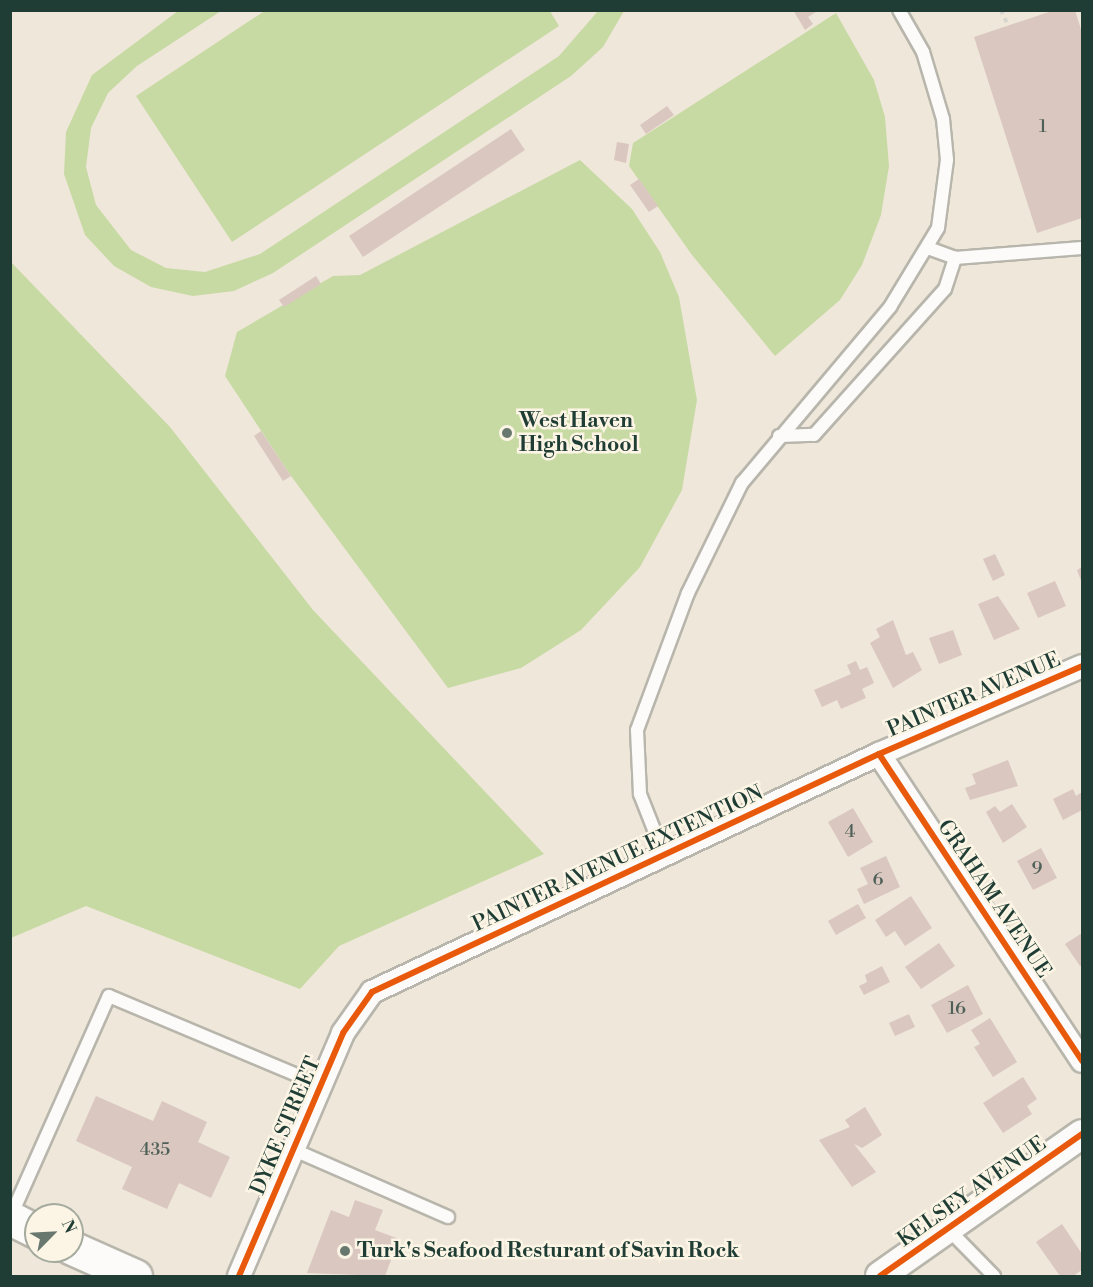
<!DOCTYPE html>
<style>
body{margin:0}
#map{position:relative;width:1093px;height:1287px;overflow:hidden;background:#efe7d9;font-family:"Libre Bodoni",serif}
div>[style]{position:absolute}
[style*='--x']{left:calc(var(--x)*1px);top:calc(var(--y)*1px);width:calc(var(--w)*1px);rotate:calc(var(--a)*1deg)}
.green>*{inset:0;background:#c8daa4}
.building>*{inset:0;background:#dac7c0}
.path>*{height:4px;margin-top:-2px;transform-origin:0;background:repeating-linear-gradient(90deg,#d6d5d0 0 4.5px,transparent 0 9px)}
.roads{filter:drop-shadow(2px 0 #b8b6ac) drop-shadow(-2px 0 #b8b6ac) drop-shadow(0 2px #b8b6ac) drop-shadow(0 -2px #b8b6ac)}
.service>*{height:12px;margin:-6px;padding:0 6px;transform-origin:6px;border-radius:6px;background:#fdfbf9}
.minor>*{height:22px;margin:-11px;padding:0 11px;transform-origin:11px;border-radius:11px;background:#fdfbf9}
.tertiary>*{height:28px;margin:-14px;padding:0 14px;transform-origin:14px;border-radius:14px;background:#fdfbf9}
.secondary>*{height:33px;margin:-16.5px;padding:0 16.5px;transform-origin:16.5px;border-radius:16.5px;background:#fdfbf9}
.cycleway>*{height:6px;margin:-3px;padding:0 3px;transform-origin:3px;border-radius:3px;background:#e8590c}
.dots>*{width:16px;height:16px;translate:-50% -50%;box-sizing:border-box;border:3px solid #fcf5e5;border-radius:50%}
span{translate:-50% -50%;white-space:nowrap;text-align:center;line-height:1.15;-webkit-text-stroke:5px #fcf5e5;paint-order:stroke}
.number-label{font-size:18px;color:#4e6057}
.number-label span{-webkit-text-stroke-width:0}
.poi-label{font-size:21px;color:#1f3d34;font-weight:700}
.left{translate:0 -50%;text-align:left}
.street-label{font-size:21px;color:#1f3d34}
.frame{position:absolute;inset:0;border:12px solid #1f3d34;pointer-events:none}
.north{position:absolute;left:24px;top:1203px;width:60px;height:60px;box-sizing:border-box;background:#fcf5e5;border:2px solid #a4ab9e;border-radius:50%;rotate:66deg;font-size:16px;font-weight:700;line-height:24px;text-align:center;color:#1f3d34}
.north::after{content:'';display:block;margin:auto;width:21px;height:27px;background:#68786e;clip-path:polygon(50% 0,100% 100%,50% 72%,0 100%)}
</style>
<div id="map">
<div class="green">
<div style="clip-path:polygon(266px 10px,550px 11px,559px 26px,232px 242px,136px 96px)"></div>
<div style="clip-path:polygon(178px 11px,221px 11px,137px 66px,108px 93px,91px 128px,86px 167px,96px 205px,131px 250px,166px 268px,205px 272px,260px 254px,559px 56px,598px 11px,624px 11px,603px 47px,571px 76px,273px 273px,234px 291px,193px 296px,151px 287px,114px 266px,85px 235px,64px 174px,66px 132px,92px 75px)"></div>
<div style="clip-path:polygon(836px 13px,874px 80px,885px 117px,889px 166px,881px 215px,862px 265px,840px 300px,775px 356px,692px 255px,629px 166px,633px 143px)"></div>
<div style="clip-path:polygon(580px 160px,632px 209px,660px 252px,679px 297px,697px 400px,682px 490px,640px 567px,581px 630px,521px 668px,448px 688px,291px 476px,225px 376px,237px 332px,333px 276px,360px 275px)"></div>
<div style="clip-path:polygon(10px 261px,170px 427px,313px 610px,544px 854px,339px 946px,300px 989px,86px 906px,11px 938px)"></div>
</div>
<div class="building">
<div style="clip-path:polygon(793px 10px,819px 10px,808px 17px,813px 24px,805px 30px)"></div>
<div style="clip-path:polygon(1055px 10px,1075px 10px,1082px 33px,1082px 218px,1037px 233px,974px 37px)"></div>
<div style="clip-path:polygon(667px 106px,674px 115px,646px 134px,640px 125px)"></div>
<div style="clip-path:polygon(511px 129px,525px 150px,363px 257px,349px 236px)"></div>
<div style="clip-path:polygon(617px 142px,629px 144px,626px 163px,614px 160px)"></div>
<div style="clip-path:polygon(639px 179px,658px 206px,649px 212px,630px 185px)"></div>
<div style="clip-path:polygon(316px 276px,321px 284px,284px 307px,279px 300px)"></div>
<div style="clip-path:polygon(261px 431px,291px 476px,283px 481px,254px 436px)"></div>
<div style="clip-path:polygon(995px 554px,1005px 575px,993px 581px,983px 559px)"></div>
<div style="clip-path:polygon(1082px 567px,1082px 583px,1077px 570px)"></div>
<div style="clip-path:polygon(1055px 581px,1066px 606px,1038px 618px,1027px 593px)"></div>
<div style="clip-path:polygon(998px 596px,1020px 629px,994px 640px,978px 604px)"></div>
<div style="clip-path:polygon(893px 620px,906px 655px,913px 652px,922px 670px,893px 688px,870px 643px,880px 637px,876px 629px)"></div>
<div style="clip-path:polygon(953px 630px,962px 655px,939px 664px,929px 638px)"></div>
<div style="clip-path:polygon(856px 661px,860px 670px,867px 667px,874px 683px,862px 689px,866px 698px,841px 709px,837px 700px,822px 707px,814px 690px,851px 674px,847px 665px)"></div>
<div style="clip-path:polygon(1008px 760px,1018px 786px,970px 800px,965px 788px,976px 784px,972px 774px)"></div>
<div style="clip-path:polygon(1073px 789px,1076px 796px,1082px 792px,1082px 810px,1063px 820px,1053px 799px)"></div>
<div style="clip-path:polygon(1012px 804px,1027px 827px,1003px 843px,986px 812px,995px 806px,1000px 812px)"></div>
<div style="clip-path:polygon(853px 808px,873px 842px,848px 857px,828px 822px)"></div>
<div style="clip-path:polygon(1041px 848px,1057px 878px,1033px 890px,1017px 861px)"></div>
<div style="clip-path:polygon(886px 856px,900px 887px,864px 904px,857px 889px,868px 884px,860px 868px)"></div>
<div style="clip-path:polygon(911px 896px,932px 928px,905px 946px,895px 931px,886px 937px,875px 920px)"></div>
<div style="clip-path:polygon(858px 904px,866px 918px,836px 935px,828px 921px)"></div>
<div style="clip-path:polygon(1082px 933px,1082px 965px,1080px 966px,1065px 944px)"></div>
<div style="clip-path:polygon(939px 943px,955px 966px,921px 989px,905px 967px)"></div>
<div style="clip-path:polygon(882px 966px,890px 982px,864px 995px,859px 986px,867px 982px,865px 975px)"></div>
<div style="clip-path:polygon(968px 985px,983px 1014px,947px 1033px,931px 1005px)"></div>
<div style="clip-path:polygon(909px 1014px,915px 1027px,895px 1036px,889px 1023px)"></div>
<div style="clip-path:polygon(990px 1018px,1017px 1062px,993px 1077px,974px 1047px,980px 1044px,971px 1030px)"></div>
<div style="clip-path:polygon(1023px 1077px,1037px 1099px,1027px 1106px,1032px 1114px,1003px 1133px,983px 1103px)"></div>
<div style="clip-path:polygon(96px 1096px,153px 1121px,162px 1101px,207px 1122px,198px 1142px,230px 1157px,211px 1198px,179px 1183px,167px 1209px,122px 1189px,132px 1167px,76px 1141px)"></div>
<div style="clip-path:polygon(865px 1107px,882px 1135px,862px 1148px,854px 1144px,876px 1172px,852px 1187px,819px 1140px,850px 1127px,845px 1120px)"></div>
<div style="clip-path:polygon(355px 1200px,383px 1210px,375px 1230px,399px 1239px,385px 1276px,307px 1273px,331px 1210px,349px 1217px)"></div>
<div style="clip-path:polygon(1062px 1224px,1082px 1254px,1082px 1270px,1073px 1276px,1060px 1276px,1036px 1242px)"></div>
</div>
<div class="path">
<div style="--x:1001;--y:10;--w:17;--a:66"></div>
</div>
<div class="roads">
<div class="service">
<div style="--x:928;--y:248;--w:29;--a:20"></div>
<div style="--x:955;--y:258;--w:127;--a:-4.5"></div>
<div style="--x:779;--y:436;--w:35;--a:-2"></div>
<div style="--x:814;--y:435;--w:196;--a:-48.1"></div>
<div style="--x:945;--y:289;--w:33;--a:-72"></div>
<div style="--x:664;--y:855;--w:66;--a:-111.5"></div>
<div style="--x:640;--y:794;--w:64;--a:-92.7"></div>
<div style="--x:637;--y:730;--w:146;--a:-69.6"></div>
<div style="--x:688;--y:593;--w:123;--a:-63.9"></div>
<div style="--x:742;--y:483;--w:230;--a:-49.9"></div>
<div style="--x:890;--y:307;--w:92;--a:-58.7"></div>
<div style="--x:938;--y:228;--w:69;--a:-82.5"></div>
<div style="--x:947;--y:160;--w:41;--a:-95.6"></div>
<div style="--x:943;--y:119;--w:70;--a:-106.6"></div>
<div style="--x:923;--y:52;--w:48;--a:-119.7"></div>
<div style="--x:294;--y:1150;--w:168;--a:23.5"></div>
<div style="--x:10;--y:1218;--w:243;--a:-66"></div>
<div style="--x:109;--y:996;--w:230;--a:22.8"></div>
<div style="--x:948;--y:1229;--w:66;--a:45.6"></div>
</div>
<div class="minor">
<div style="--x:879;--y:754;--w:368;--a:56.5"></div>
<div style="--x:239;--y:1276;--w:264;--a:-66.8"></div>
<div style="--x:343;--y:1033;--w:50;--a:-54.7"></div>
<div style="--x:372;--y:992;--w:560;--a:-25.15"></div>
<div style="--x:879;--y:754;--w:221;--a:-23.4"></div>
</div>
<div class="tertiary">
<div style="--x:880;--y:1276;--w:247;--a:-35.1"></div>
</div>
<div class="secondary">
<div style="--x:10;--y:1218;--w:29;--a:27"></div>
<div style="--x:72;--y:1248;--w:69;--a:24"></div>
</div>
</div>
<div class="cycleway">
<div style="--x:879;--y:754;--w:368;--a:56.5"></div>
<div style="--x:239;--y:1276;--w:264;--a:-66.8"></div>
<div style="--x:343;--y:1033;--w:50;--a:-54.7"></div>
<div style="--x:372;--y:992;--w:560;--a:-25.15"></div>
<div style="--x:879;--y:754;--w:221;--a:-23.4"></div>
<div style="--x:880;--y:1276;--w:247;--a:-35.1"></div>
</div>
<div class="dots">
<div style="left:507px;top:433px;background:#68786e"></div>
<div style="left:345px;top:1251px;background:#68786e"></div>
</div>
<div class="number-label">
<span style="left:1043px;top:127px">1</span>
<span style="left:850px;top:832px">4</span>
<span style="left:1037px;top:869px">9</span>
<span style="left:878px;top:880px">6</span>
<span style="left:957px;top:1009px">16</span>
<span style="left:155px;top:1150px">435</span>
</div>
<div class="poi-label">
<span class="left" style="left:519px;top:433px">West Haven<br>High School</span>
<span class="left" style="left:357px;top:1251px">Turk's Seafood Resturant of Savin Rock</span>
</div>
<div class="street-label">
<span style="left:974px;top:695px;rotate:-23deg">PAINTER AVENUE</span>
<span style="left:618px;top:859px;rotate:-25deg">PAINTER AVENUE EXTENTION</span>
<span style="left:994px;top:899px;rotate:56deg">GRAHAM AVENUE</span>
<span style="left:286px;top:1126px;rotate:-67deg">DYKE STREET</span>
<span style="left:972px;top:1192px;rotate:-35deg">KELSEY AVENUE</span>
</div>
<div class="frame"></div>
<div class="north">N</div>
</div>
